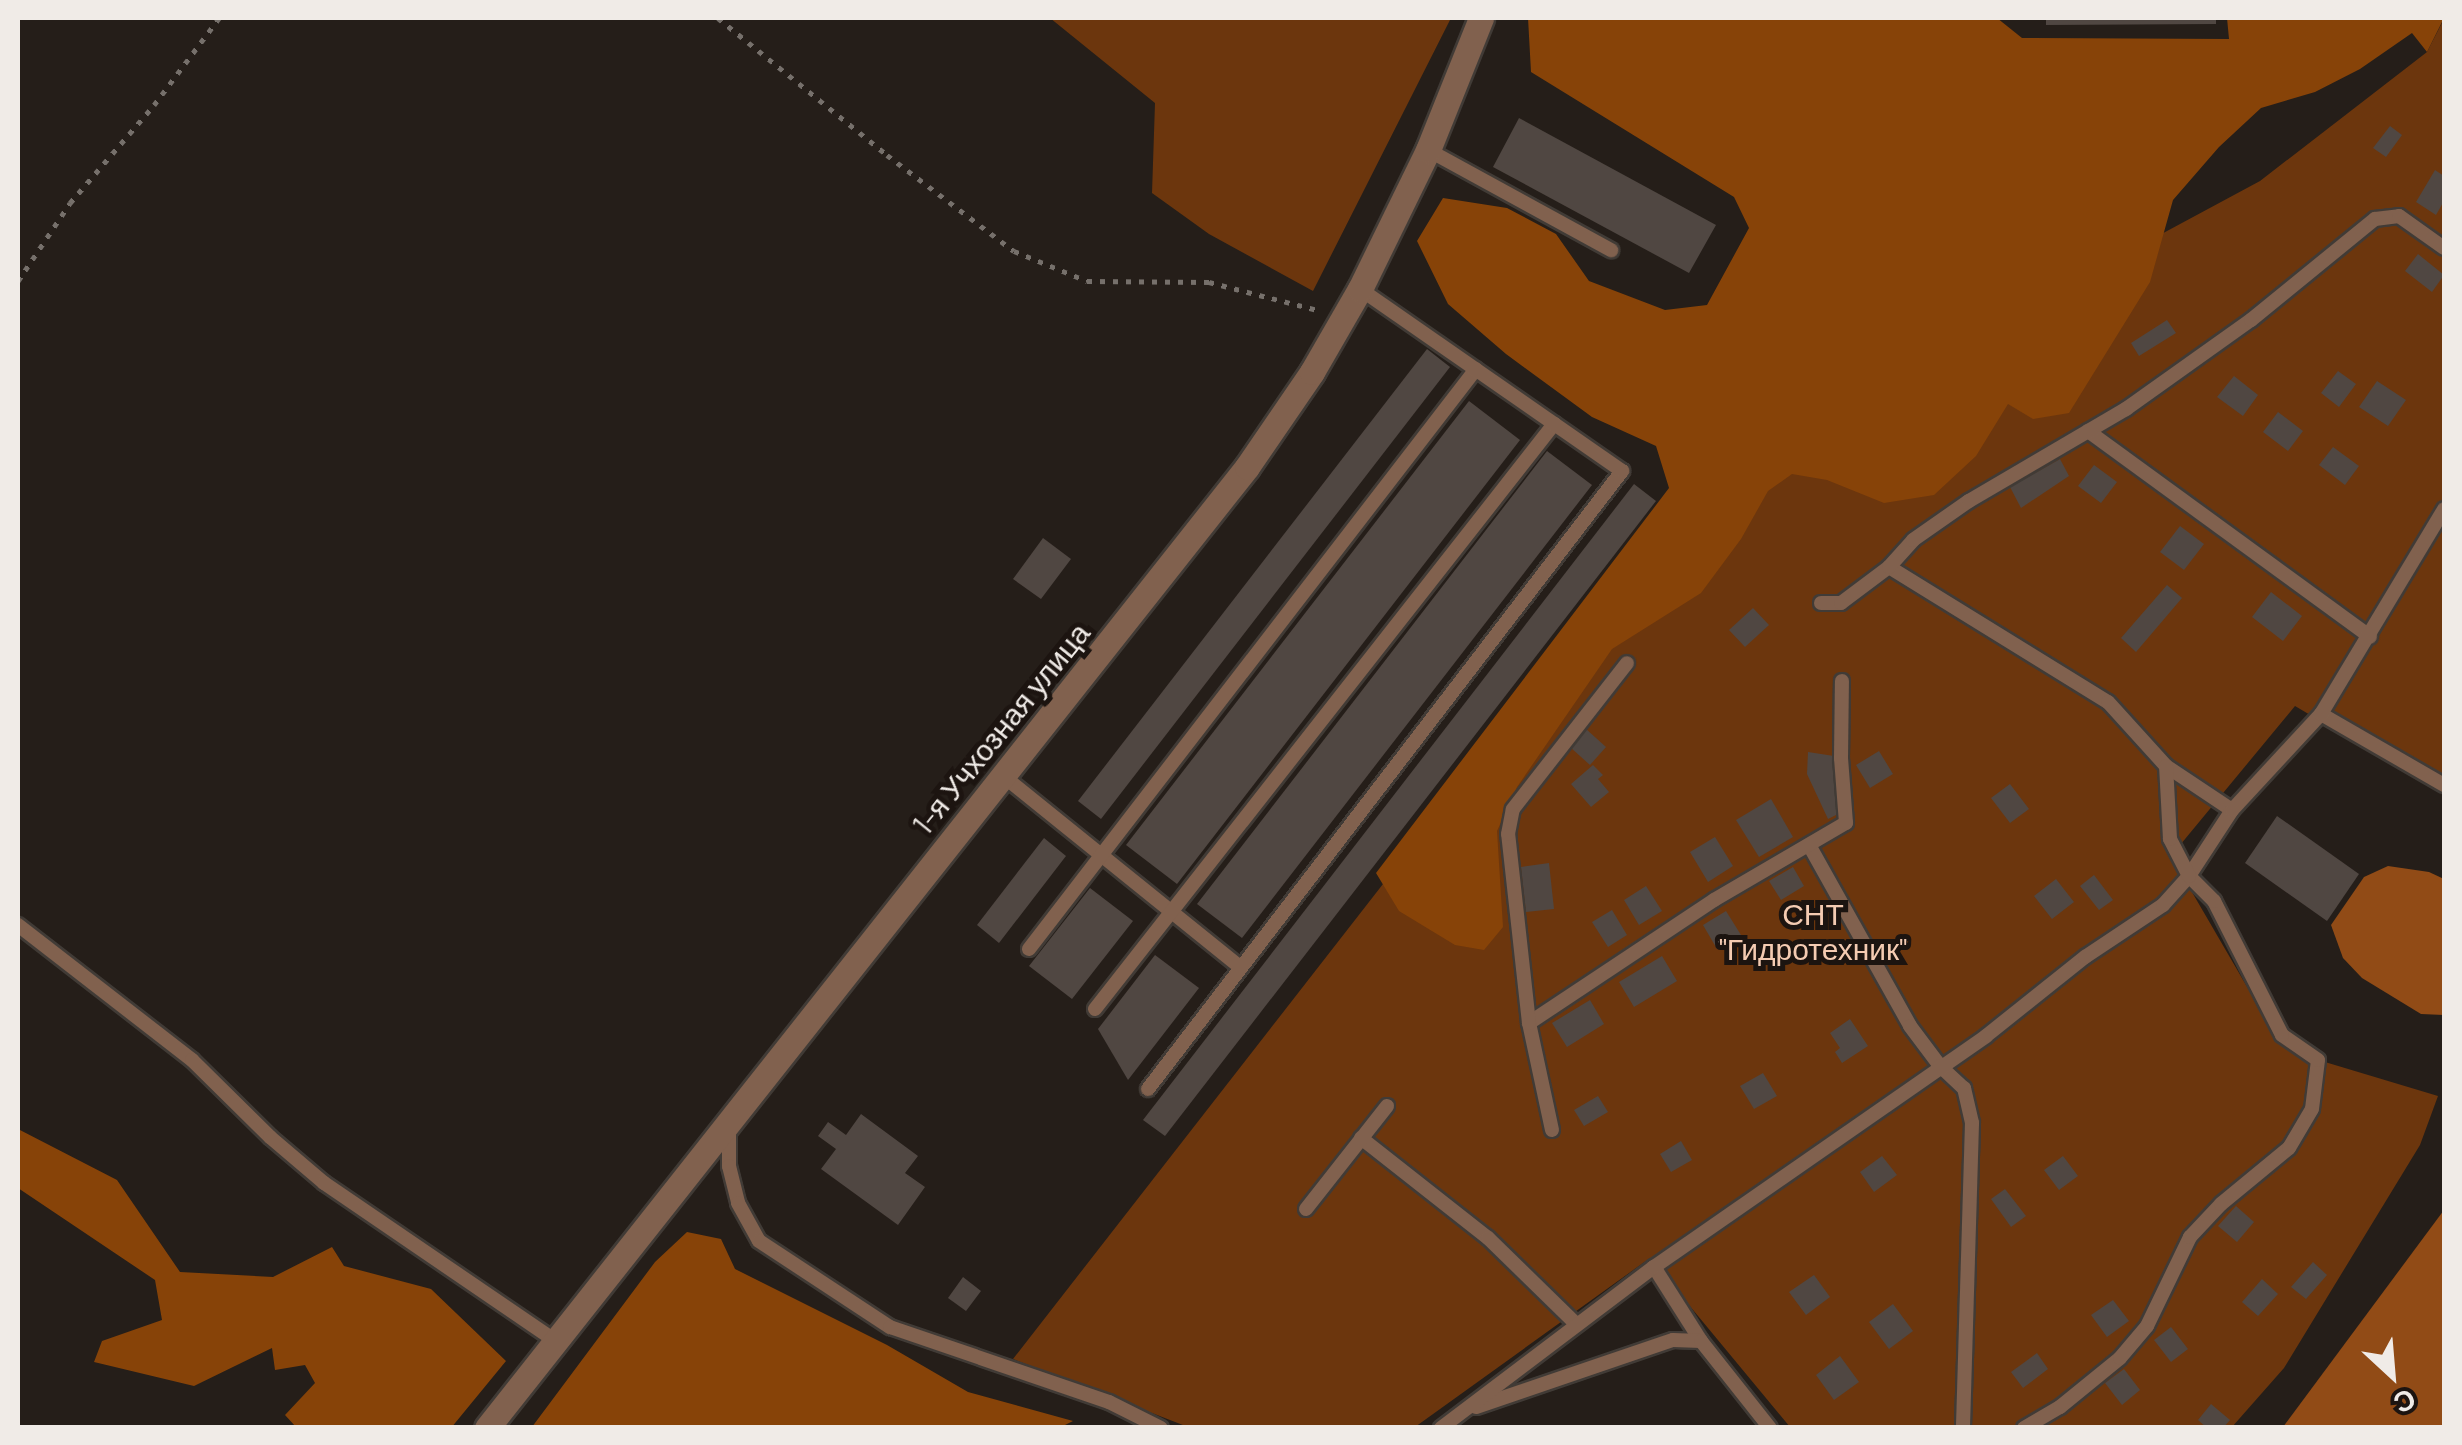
<!DOCTYPE html>
<meta charset="utf-8">
<style>
body{margin:0}
#map{position:relative;width:2462px;height:1445px;overflow:hidden;background:#251e19;font-family:Barlow,sans-serif}
div>[style]{position:absolute}
[style*='--x']{left:calc(var(--x)*1px);top:calc(var(--y)*1px);width:calc(var(--w)*1px);rotate:calc(var(--a)*1deg)}
.green>*{inset:0;background:#6c360d}
.forest>*{inset:0;background:#874308}
.water>*{inset:0;background:#914b16}
.building>*{inset:0;background:#504742}
.path>*{height:5px;margin-top:-2.5px;transform-origin:0;background:repeating-linear-gradient(90deg,#76706b 0 5px,transparent 0 13px)}
.roads{filter:drop-shadow(2px 0 #413b36) drop-shadow(-2px 0 #413b36) drop-shadow(0 2px #413b36) drop-shadow(0 -2px #413b36)}
.service>*{height:14px;margin:-7px;padding:0 7px;transform-origin:7px;border-radius:7px;background:#81614e}
.tertiary>*{height:25px;margin:-12.5px;padding:0 12.5px;transform-origin:12.5px;border-radius:12.5px;background:#81614e}
span{translate:-50% -50%;white-space:nowrap;text-align:center;line-height:1.15;-webkit-text-stroke:10px #1c1410;paint-order:stroke}
.street-label{font-size:30px;color:#f0ebe7}
.park-label{font-size:30px;color:#f4cbb2}
.frame{position:absolute;inset:0;border:20px solid #f0ebe7;pointer-events:none}
.north{position:absolute;left:2342px;top:1325px;width:100px;height:100px;-webkit-text-stroke:8px #1c1410;paint-order:stroke;rotate:154deg;font-size:28px;font-weight:700;line-height:40px;text-align:center;color:#f0ebe7}
.north::after{content:'';display:block;margin:auto;width:35px;height:45px;background:#f0ebe7;clip-path:polygon(50% 0,100% 100%,50% 72%,0 100%)}
</style>
<div id="map">
<div class="green">
<div style="clip-path:polygon(1050px 18px,1451px 18px,1313px 291px,1209px 234px,1152px 193px,1155px 103px)"></div>
<div style="clip-path:polygon(2444px 19px,2444px 794px,2295px 706px,2171px 856px,2278px 1040px,2305px 1056px,2438px 1096px,2420px 1145px,2284px 1368px,2232px 1427px,1790px 1427px,1650px 1258px,1415px 1427px,1188px 1427px,1013px 1359px,1693px 486px,2260px 181px,2427px 52px)"></div>
</div>
<div class="forest">
<div style="clip-path:polygon(1528px 18px,1997px 18px,2022px 38px,2229px 39px,2227px 18px,2444px 18px,2427px 52px,2412px 33px,2360px 69px,2315px 92px,2261px 108px,2219px 147px,2173px 200px,2150px 282px,2069px 413px,2033px 419px,2008px 404px,1976px 456px,1934px 495px,1884px 503px,1827px 480px,1792px 474px,1768px 491px,1741px 539px,1701px 593px,1612px 649px,1517px 787px,1497px 831px,1503px 927px,1484px 950px,1455px 945px,1399px 911px,1376px 873px,1669px 488px,1656px 446px,1592px 417px,1506px 354px,1448px 304px,1417px 241px,1443px 198px,1507px 208px,1556px 234px,1589px 281px,1665px 310px,1707px 305px,1749px 228px,1734px 197px,1531px 72px)"></div>
<div style="clip-path:polygon(18px 1129px,117px 1180px,180px 1272px,273px 1277px,332px 1247px,344px 1266px,431px 1289px,506px 1361px,451px 1428px,296px 1427px,285px 1415px,315px 1383px,305px 1365px,275px 1370px,272px 1348px,194px 1386px,94px 1362px,102px 1341px,162px 1320px,155px 1280px,18px 1188px)"></div>
<div style="clip-path:polygon(687px 1232px,721px 1239px,735px 1269px,887px 1345px,968px 1392px,1073px 1421px,1059px 1428px,532px 1427px,655px 1262px)"></div>
</div>
<div class="water">
<div style="clip-path:polygon(2388px 866px,2429px 872px,2444px 879px,2444px 1015px,2421px 1014px,2362px 978px,2343px 958px,2331px 925px,2364px 877px)"></div>
<div style="clip-path:polygon(2444px 1210px,2444px 1427px,2283px 1427px)"></div>
</div>
<div class="building">
<div style="clip-path:polygon(2046px 18px,2216px 18px,2216px 24px,2046px 25px)"></div>
<div style="clip-path:polygon(1519px 118px,1716px 225px,1689px 273px,1493px 167px)"></div>
<div style="clip-path:polygon(2390px 126px,2402px 135px,2386px 157px,2373px 148px)"></div>
<div style="clip-path:polygon(2435px 170px,2444px 176px,2444px 201px,2436px 215px,2416px 202px)"></div>
<div style="clip-path:polygon(2418px 254px,2444px 275px,2432px 292px,2405px 271px)"></div>
<div style="clip-path:polygon(2167px 320px,2176px 333px,2139px 356px,2131px 343px)"></div>
<div style="clip-path:polygon(1427px 349px,1450px 367px,1101px 819px,1078px 801px)"></div>
<div style="clip-path:polygon(2338px 371px,2356px 384px,2339px 407px,2321px 393px)"></div>
<div style="clip-path:polygon(2234px 376px,2258px 395px,2243px 416px,2217px 397px)"></div>
<div style="clip-path:polygon(2377px 381px,2406px 400px,2388px 426px,2359px 407px)"></div>
<div style="clip-path:polygon(1469px 401px,1520px 440px,1177px 884px,1126px 845px)"></div>
<div style="clip-path:polygon(2278px 412px,2303px 431px,2288px 451px,2263px 432px)"></div>
<div style="clip-path:polygon(2333px 447px,2359px 466px,2345px 485px,2319px 465px)"></div>
<div style="clip-path:polygon(1547px 451px,1592px 485px,1242px 938px,1197px 904px)"></div>
<div style="clip-path:polygon(2060px 459px,2069px 476px,2021px 508px,2010px 487px)"></div>
<div style="clip-path:polygon(2094px 465px,2117px 482px,2101px 503px,2078px 486px)"></div>
<div style="clip-path:polygon(1634px 484px,1656px 501px,1165px 1136px,1143px 1120px)"></div>
<div style="clip-path:polygon(2180px 526px,2204px 544px,2184px 570px,2160px 552px)"></div>
<div style="clip-path:polygon(1043px 538px,1071px 559px,1041px 599px,1013px 579px)"></div>
<div style="clip-path:polygon(2167px 585px,2182px 598px,2136px 652px,2121px 638px)"></div>
<div style="clip-path:polygon(2271px 592px,2302px 616px,2283px 641px,2252px 617px)"></div>
<div style="clip-path:polygon(1753px 608px,1769px 625px,1745px 647px,1729px 630px)"></div>
<div style="clip-path:polygon(1586px 729px,1606px 747px,1590px 765px,1570px 747px)"></div>
<div style="clip-path:polygon(1879px 751px,1893px 774px,1870px 788px,1856px 765px)"></div>
<div style="clip-path:polygon(1808px 752px,1834px 756px,1842px 812px,1828px 819px,1807px 774px)"></div>
<div style="clip-path:polygon(1593px 765px,1603px 775px,1598px 779px,1609px 792px,1591px 807px,1571px 784px)"></div>
<div style="clip-path:polygon(2010px 784px,2029px 809px,2010px 823px,1991px 798px)"></div>
<div style="clip-path:polygon(1771px 799px,1793px 837px,1759px 857px,1736px 820px)"></div>
<div style="clip-path:polygon(2277px 816px,2359px 874px,2327px 921px,2245px 863px)"></div>
<div style="clip-path:polygon(1715px 837px,1733px 866px,1708px 882px,1690px 852px)"></div>
<div style="clip-path:polygon(1044px 838px,1066px 856px,999px 943px,977px 925px)"></div>
<div style="clip-path:polygon(1549px 863px,1554px 909px,1526px 912px,1521px 867px)"></div>
<div style="clip-path:polygon(1793px 867px,1804px 886px,1781px 900px,1769px 881px)"></div>
<div style="clip-path:polygon(2094px 875px,2113px 900px,2099px 910px,2080px 886px)"></div>
<div style="clip-path:polygon(2056px 879px,2074px 902px,2052px 919px,2034px 896px)"></div>
<div style="clip-path:polygon(1646px 886px,1662px 911px,1639px 925px,1624px 900px)"></div>
<div style="clip-path:polygon(1090px 888px,1133px 921px,1072px 999px,1029px 966px)"></div>
<div style="clip-path:polygon(1612px 910px,1627px 935px,1608px 947px,1592px 922px)"></div>
<div style="clip-path:polygon(1726px 911px,1741px 935px,1717px 949px,1703px 925px)"></div>
<div style="clip-path:polygon(1155px 955px,1199px 988px,1128px 1080px,1098px 1029px)"></div>
<div style="clip-path:polygon(1662px 956px,1677px 981px,1634px 1007px,1619px 982px)"></div>
<div style="clip-path:polygon(1590px 1000px,1604px 1024px,1567px 1047px,1552px 1023px)"></div>
<div style="clip-path:polygon(1850px 1019px,1868px 1046px,1842px 1063px,1835px 1052px,1840px 1048px,1830px 1033px)"></div>
<div style="clip-path:polygon(1763px 1073px,1777px 1096px,1754px 1109px,1740px 1086px)"></div>
<div style="clip-path:polygon(1598px 1096px,1608px 1112px,1584px 1126px,1574px 1110px)"></div>
<div style="clip-path:polygon(861px 1114px,918px 1156px,905px 1173px,925px 1187px,898px 1225px,821px 1169px,836px 1149px,818px 1136px,828px 1122px,846px 1135px)"></div>
<div style="clip-path:polygon(1681px 1141px,1692px 1160px,1671px 1172px,1660px 1154px)"></div>
<div style="clip-path:polygon(1882px 1156px,1897px 1175px,1874px 1192px,1860px 1172px)"></div>
<div style="clip-path:polygon(2063px 1156px,2078px 1176px,2059px 1190px,2044px 1170px)"></div>
<div style="clip-path:polygon(2005px 1189px,2026px 1216px,2011px 1227px,1991px 1199px)"></div>
<div style="clip-path:polygon(2236px 1206px,2254px 1222px,2237px 1242px,2218px 1226px)"></div>
<div style="clip-path:polygon(2313px 1262px,2327px 1275px,2306px 1299px,2291px 1287px)"></div>
<div style="clip-path:polygon(1814px 1275px,1830px 1297px,1806px 1315px,1789px 1292px)"></div>
<div style="clip-path:polygon(963px 1277px,981px 1291px,966px 1311px,948px 1298px)"></div>
<div style="clip-path:polygon(2262px 1279px,2278px 1294px,2258px 1316px,2242px 1302px)"></div>
<div style="clip-path:polygon(2113px 1300px,2129px 1321px,2107px 1337px,2091px 1315px)"></div>
<div style="clip-path:polygon(1893px 1304px,1913px 1331px,1889px 1349px,1869px 1322px)"></div>
<div style="clip-path:polygon(2171px 1327px,2188px 1349px,2171px 1362px,2154px 1340px)"></div>
<div style="clip-path:polygon(2037px 1353px,2048px 1369px,2023px 1388px,2011px 1372px)"></div>
<div style="clip-path:polygon(1840px 1356px,1859px 1382px,1834px 1400px,1816px 1375px)"></div>
<div style="clip-path:polygon(2124px 1369px,2140px 1390px,2122px 1405px,2105px 1383px)"></div>
<div style="clip-path:polygon(2211px 1404px,2230px 1420px,2223px 1428px,2207px 1428px,2198px 1420px)"></div>
</div>
<div class="path">
<div style="--x:718;--y:18;--w:218;--a:39"></div>
<div style="--x:887;--y:155;--w:159;--a:37.1"></div>
<div style="--x:1014;--y:251;--w:79;--a:22.3"></div>
<div style="--x:1087;--y:281;--w:122;--a:0.5"></div>
<div style="--x:1209;--y:282;--w:112;--a:14.5"></div>
<div style="--x:18;--y:281;--w:94;--a:-56.3"></div>
<div style="--x:70;--y:203;--w:129;--a:-49.4"></div>
<div style="--x:154;--y:105;--w:109;--a:-53.2"></div>
</div>
<div class="roads">
<div class="service">
<div style="--x:1428;--y:150;--w:209;--a:28.7"></div>
<div style="--x:2088;--y:431;--w:349;--a:36.1"></div>
<div style="--x:1889;--y:567;--w:257;--a:31.7"></div>
<div style="--x:2108;--y:702;--w:86;--a:47.8"></div>
<div style="--x:2166;--y:766;--w:79;--a:33.7"></div>
<div style="--x:1821;--y:603;--w:20;--a:0"></div>
<div style="--x:1841;--y:603;--w:60;--a:-36.9"></div>
<div style="--x:1889;--y:567;--w:36;--a:-48"></div>
<div style="--x:1913;--y:540;--w:68;--a:-34.9"></div>
<div style="--x:1969;--y:501;--w:182;--a:-30.4"></div>
<div style="--x:2126;--y:409;--w:153;--a:-35.5"></div>
<div style="--x:2251;--y:320;--w:160;--a:-39.2"></div>
<div style="--x:2375;--y:219;--w:24;--a:-7"></div>
<div style="--x:2399;--y:216;--w:55;--a:35.4"></div>
<div style="--x:2321;--y:714;--w:142;--a:30"></div>
<div style="--x:1002;--y:775;--w:307;--a:38.9"></div>
<div style="--x:1809;--y:845;--w:207;--a:60.8"></div>
<div style="--x:1910;--y:1026;--w:50;--a:53.1"></div>
<div style="--x:1940;--y:1066;--w:33;--a:43"></div>
<div style="--x:1964;--y:1088;--w:36;--a:77"></div>
<div style="--x:1972;--y:1123;--w:305;--a:91.7"></div>
<div style="--x:18;--y:925;--w:220;--a:37.8"></div>
<div style="--x:192;--y:1060;--w:110;--a:44.6"></div>
<div style="--x:270;--y:1137;--w:71;--a:40.4"></div>
<div style="--x:324;--y:1183;--w:282;--a:34.3"></div>
<div style="--x:1029;--y:949;--w:732;--a:-52.38"></div>
<div style="--x:1095;--y:1009;--w:744;--a:-51.88"></div>
<div style="--x:1529;--y:1023;--w:222;--a:-33.6"></div>
<div style="--x:1714;--y:900;--w:153;--a:-30.3"></div>
<div style="--x:1846;--y:823;--w:65;--a:-94.4"></div>
<div style="--x:1841;--y:758;--w:77;--a:-89.3"></div>
<div style="--x:1148;--y:1089;--w:779;--a:-52.51"></div>
<div style="--x:1622;--y:471;--w:319;--a:-145.2"></div>
<div style="--x:729;--y:1124;--w:42;--a:90"></div>
<div style="--x:729;--y:1166;--w:38;--a:76"></div>
<div style="--x:738;--y:1203;--w:43;--a:61.1"></div>
<div style="--x:759;--y:1241;--w:157;--a:33.3"></div>
<div style="--x:890;--y:1327;--w:231;--a:18.9"></div>
<div style="--x:1109;--y:1402;--w:58;--a:26.6"></div>
<div style="--x:1552;--y:1130;--w:109;--a:-102.1"></div>
<div style="--x:1529;--y:1023;--w:190;--a:-96.3"></div>
<div style="--x:1508;--y:834;--w:25;--a:-79"></div>
<div style="--x:1513;--y:809;--w:185;--a:-52"></div>
<div style="--x:1361;--y:1138;--w:162;--a:38.2"></div>
<div style="--x:1488;--y:1238;--w:124;--a:44.3"></div>
<div style="--x:1306;--y:1209;--w:131;--a:-51.8"></div>
<div style="--x:1654;--y:1267;--w:88;--a:57.6"></div>
<div style="--x:1476;--y:1407;--w:208;--a:-18.8"></div>
<div style="--x:1673;--y:1340;--w:28;--a:2"></div>
<div style="--x:1701;--y:1341;--w:111;--a:51.6"></div>
<div style="--x:1441;--y:1428;--w:267;--a:-37.1"></div>
<div style="--x:1654;--y:1267;--w:404;--a:-34.8"></div>
<div style="--x:1986;--y:1036;--w:127;--a:-38.6"></div>
<div style="--x:2085;--y:957;--w:94;--a:-33.7"></div>
<div style="--x:2163;--y:905;--w:39;--a:-48"></div>
<div style="--x:2189;--y:876;--w:79;--a:-56.9"></div>
<div style="--x:2232;--y:810;--w:131;--a:-47.2"></div>
<div style="--x:2321;--y:714;--w:239;--a:-59"></div>
<div style="--x:2024;--y:1428;--w:42;--a:-30.3"></div>
<div style="--x:2060;--y:1407;--w:77;--a:-39.2"></div>
<div style="--x:2120;--y:1358;--w:42;--a:-49.8"></div>
<div style="--x:2147;--y:1326;--w:99;--a:-64.2"></div>
<div style="--x:2190;--y:1237;--w:45;--a:-46.8"></div>
<div style="--x:2221;--y:1204;--w:88;--a:-39.5"></div>
<div style="--x:2289;--y:1148;--w:45;--a:-59.5"></div>
<div style="--x:2312;--y:1109;--w:49;--a:-83"></div>
<div style="--x:2318;--y:1060;--w:44;--a:-145.2"></div>
<div style="--x:2282;--y:1035;--w:150;--a:-116.9"></div>
<div style="--x:2214;--y:901;--w:35;--a:-135"></div>
<div style="--x:2189;--y:876;--w:42;--a:-117.2"></div>
<div style="--x:2170;--y:839;--w:73;--a:-93.1"></div>
</div>
<div class="tertiary">
<div style="--x:487;--y:1428;--w:1225;--a:-51.66"></div>
<div style="--x:1247;--y:467;--w:115;--a:-55.6"></div>
<div style="--x:1312;--y:372;--w:96;--a:-60"></div>
<div style="--x:1360;--y:289;--w:155;--a:-63.9"></div>
<div style="--x:1428;--y:150;--w:142;--a:-68.1"></div>
</div>
</div>
<div class="street-label">
<span style="left:1000px;top:728px;rotate:-51deg">1-я Учхозная улица</span>
</div>
<div class="park-label">
<span style="left:1813px;top:930px">СНТ<br>"Гидротехник"</span>
</div>
<div class="frame"></div>
<div class="north">С</div>
</div>
